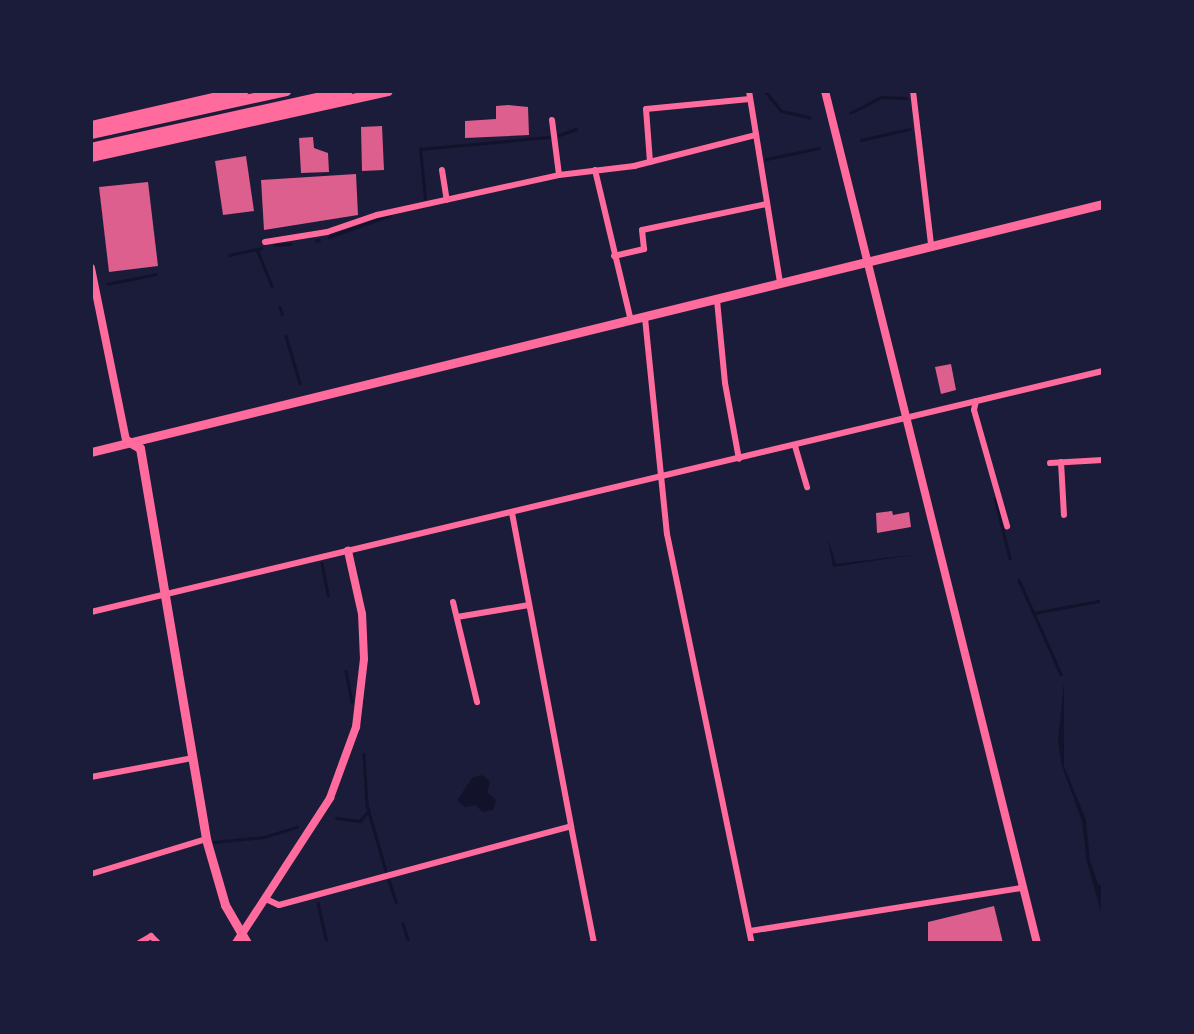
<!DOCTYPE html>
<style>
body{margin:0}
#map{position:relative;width:1194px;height:1034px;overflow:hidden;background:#1b1b3a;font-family:"Alegreya Sans",sans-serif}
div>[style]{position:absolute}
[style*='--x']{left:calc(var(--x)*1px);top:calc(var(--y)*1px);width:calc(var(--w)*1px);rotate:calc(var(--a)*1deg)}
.water>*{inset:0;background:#12122b}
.stream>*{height:2.5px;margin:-1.25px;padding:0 1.25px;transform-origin:1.25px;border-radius:1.25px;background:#12122b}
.building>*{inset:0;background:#dd5f8e}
.minor>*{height:6px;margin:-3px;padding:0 3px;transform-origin:3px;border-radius:3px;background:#ff6b9d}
.tertiary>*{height:8px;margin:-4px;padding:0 4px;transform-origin:4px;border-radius:4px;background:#ff6b9d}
.secondary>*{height:9px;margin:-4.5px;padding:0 4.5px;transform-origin:4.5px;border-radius:4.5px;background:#ff6b9d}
.trunk>*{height:10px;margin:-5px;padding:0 5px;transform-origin:5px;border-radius:5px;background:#ff6b9d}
.motorway>*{height:10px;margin:-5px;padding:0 5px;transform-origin:5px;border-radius:5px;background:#ff6b9d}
span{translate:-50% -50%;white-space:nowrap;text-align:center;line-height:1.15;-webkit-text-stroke:7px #1b1b3a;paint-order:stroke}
.frame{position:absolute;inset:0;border:93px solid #1b1b3a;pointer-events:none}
</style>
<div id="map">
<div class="water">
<div style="clip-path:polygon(828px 539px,836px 564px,919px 554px,833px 567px)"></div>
<div style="clip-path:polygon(1064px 683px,1064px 766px,1086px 820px,1090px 861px,1098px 884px,1103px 886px,1103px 919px,1087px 862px,1082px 821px,1062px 766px,1058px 741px)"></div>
<div style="clip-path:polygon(482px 775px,490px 782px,487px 792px,496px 800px,493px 810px,483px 812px,475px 805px,465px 807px,457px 800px,473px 777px)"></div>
</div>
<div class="stream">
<div style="--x:765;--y:91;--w:26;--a:50"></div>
<div style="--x:782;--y:111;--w:28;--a:13"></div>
<div style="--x:850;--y:113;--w:35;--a:-27"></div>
<div style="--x:881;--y:97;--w:25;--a:2"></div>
<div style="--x:559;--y:135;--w:18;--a:-19"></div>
<div style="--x:861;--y:140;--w:50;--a:-12.7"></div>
<div style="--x:766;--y:159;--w:54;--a:-11.7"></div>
<div style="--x:425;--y:199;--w:50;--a:-95.7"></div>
<div style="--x:420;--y:149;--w:131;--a:-5.3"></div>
<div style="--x:329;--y:237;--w:65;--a:-19.8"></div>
<div style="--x:316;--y:241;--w:3;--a:-18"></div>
<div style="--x:275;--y:245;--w:15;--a:-4"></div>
<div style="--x:257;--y:249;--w:40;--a:68"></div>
<div style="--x:229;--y:255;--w:33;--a:-12"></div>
<div style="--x:107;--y:284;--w:50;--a:-11.5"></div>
<div style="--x:280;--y:307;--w:7;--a:74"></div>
<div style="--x:286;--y:336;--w:49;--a:73.4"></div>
<div style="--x:995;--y:498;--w:62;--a:76"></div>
<div style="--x:322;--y:563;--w:33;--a:79"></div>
<div style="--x:1019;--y:580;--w:103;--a:65.9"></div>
<div style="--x:1034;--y:613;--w:65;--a:-10.6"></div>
<div style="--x:346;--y:671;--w:31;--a:79"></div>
<div style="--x:364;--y:754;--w:51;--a:86.6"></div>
<div style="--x:367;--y:805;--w:69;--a:73.9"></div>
<div style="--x:336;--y:818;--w:24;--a:7"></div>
<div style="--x:360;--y:821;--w:14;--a:-51"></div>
<div style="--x:214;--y:842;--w:50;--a:-5.7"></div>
<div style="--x:264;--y:837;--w:34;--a:-17"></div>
<div style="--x:389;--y:880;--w:23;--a:72"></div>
<div style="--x:318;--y:903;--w:41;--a:77.3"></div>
<div style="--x:403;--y:924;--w:20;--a:72"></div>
</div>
<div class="building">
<div style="clip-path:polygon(508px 105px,528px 107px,529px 135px,465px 138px,465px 121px,496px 119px,496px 106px)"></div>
<div style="clip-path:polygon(382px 126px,384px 170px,362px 171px,361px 127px)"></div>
<div style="clip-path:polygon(313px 137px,314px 148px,328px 153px,329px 172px,301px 173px,299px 138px)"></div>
<div style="clip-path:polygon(246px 156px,254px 211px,223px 215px,215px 161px)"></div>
<div style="clip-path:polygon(356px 174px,358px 215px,264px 230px,261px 180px)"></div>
<div style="clip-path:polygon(148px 182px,158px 266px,109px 272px,99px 187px)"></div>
<div style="clip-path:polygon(951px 364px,956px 390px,941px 394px,935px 367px)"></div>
<div style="clip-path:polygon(892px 511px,893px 515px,909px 512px,911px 527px,877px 533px,876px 513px)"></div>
<div style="clip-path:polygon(994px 906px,1003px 943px,928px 943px,928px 922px)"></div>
</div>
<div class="minor">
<div style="--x:749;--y:91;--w:193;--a:80.8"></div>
<div style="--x:913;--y:91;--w:155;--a:83.3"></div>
<div style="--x:552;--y:120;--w:55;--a:82.7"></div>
<div style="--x:650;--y:162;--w:53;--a:-94.3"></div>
<div style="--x:646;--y:109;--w:104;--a:-5.5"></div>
<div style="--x:442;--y:170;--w:30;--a:81"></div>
<div style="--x:595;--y:170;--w:155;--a:76.6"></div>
<div style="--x:265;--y:242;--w:63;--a:-9.2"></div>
<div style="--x:327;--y:232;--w:53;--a:-18.8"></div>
<div style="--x:377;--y:215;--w:186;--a:-12.4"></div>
<div style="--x:559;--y:175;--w:76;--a:-6.8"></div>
<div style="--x:634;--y:166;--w:126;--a:-14.3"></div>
<div style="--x:614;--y:256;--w:31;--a:-13"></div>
<div style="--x:644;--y:249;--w:19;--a:-96"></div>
<div style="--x:642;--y:230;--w:127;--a:-11.8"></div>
<div style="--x:717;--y:300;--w:83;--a:84.5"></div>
<div style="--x:725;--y:383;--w:77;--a:79.6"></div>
<div style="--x:645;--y:318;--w:217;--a:84.2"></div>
<div style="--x:667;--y:534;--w:418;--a:78.3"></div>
<div style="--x:976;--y:401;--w:9;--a:103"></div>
<div style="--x:974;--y:410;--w:121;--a:74.1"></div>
<div style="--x:795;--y:446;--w:43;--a:73.7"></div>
<div style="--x:1061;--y:462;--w:53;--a:86.8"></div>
<div style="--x:1050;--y:463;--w:53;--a:-3.2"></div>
<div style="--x:512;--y:513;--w:319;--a:79.3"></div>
<div style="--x:453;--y:602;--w:103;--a:76.5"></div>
<div style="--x:91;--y:612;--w:1040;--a:-13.4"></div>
<div style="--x:457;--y:617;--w:73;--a:-9.5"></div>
<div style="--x:91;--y:777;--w:104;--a:-10.6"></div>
<div style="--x:91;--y:874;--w:120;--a:-16.9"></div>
<div style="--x:266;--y:899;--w:14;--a:25"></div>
<div style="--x:279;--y:905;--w:302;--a:-15.1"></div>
<div style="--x:571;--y:826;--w:119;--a:78.9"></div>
<div style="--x:750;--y:931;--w:276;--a:-9"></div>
<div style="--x:139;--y:943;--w:14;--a:-30"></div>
<div style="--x:151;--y:936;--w:10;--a:45"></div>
</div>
<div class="tertiary">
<div style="--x:825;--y:91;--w:878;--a:76.03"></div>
<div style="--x:91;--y:268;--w:176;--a:78.5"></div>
<div style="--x:236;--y:943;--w:173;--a:-57"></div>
<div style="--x:330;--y:798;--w:76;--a:-69.9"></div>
<div style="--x:356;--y:727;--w:68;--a:-83.3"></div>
<div style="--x:364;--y:659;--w:45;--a:-92.5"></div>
<div style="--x:362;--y:614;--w:65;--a:-102.5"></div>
</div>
<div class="secondary">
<div style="--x:126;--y:440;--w:16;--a:30"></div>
<div style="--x:140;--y:448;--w:397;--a:80.4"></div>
<div style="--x:206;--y:839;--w:69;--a:73.9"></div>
<div style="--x:225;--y:905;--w:44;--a:59.9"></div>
<div style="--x:91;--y:452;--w:1042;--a:-13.77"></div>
</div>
<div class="trunk">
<div style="--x:91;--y:126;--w:157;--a:-12.9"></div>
<div style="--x:91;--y:157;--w:304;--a:-12.5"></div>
</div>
<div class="motorway">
<div style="--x:91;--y:134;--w:200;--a:-12.4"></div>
<div style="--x:91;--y:148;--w:263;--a:-12.5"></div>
</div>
<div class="frame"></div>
</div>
